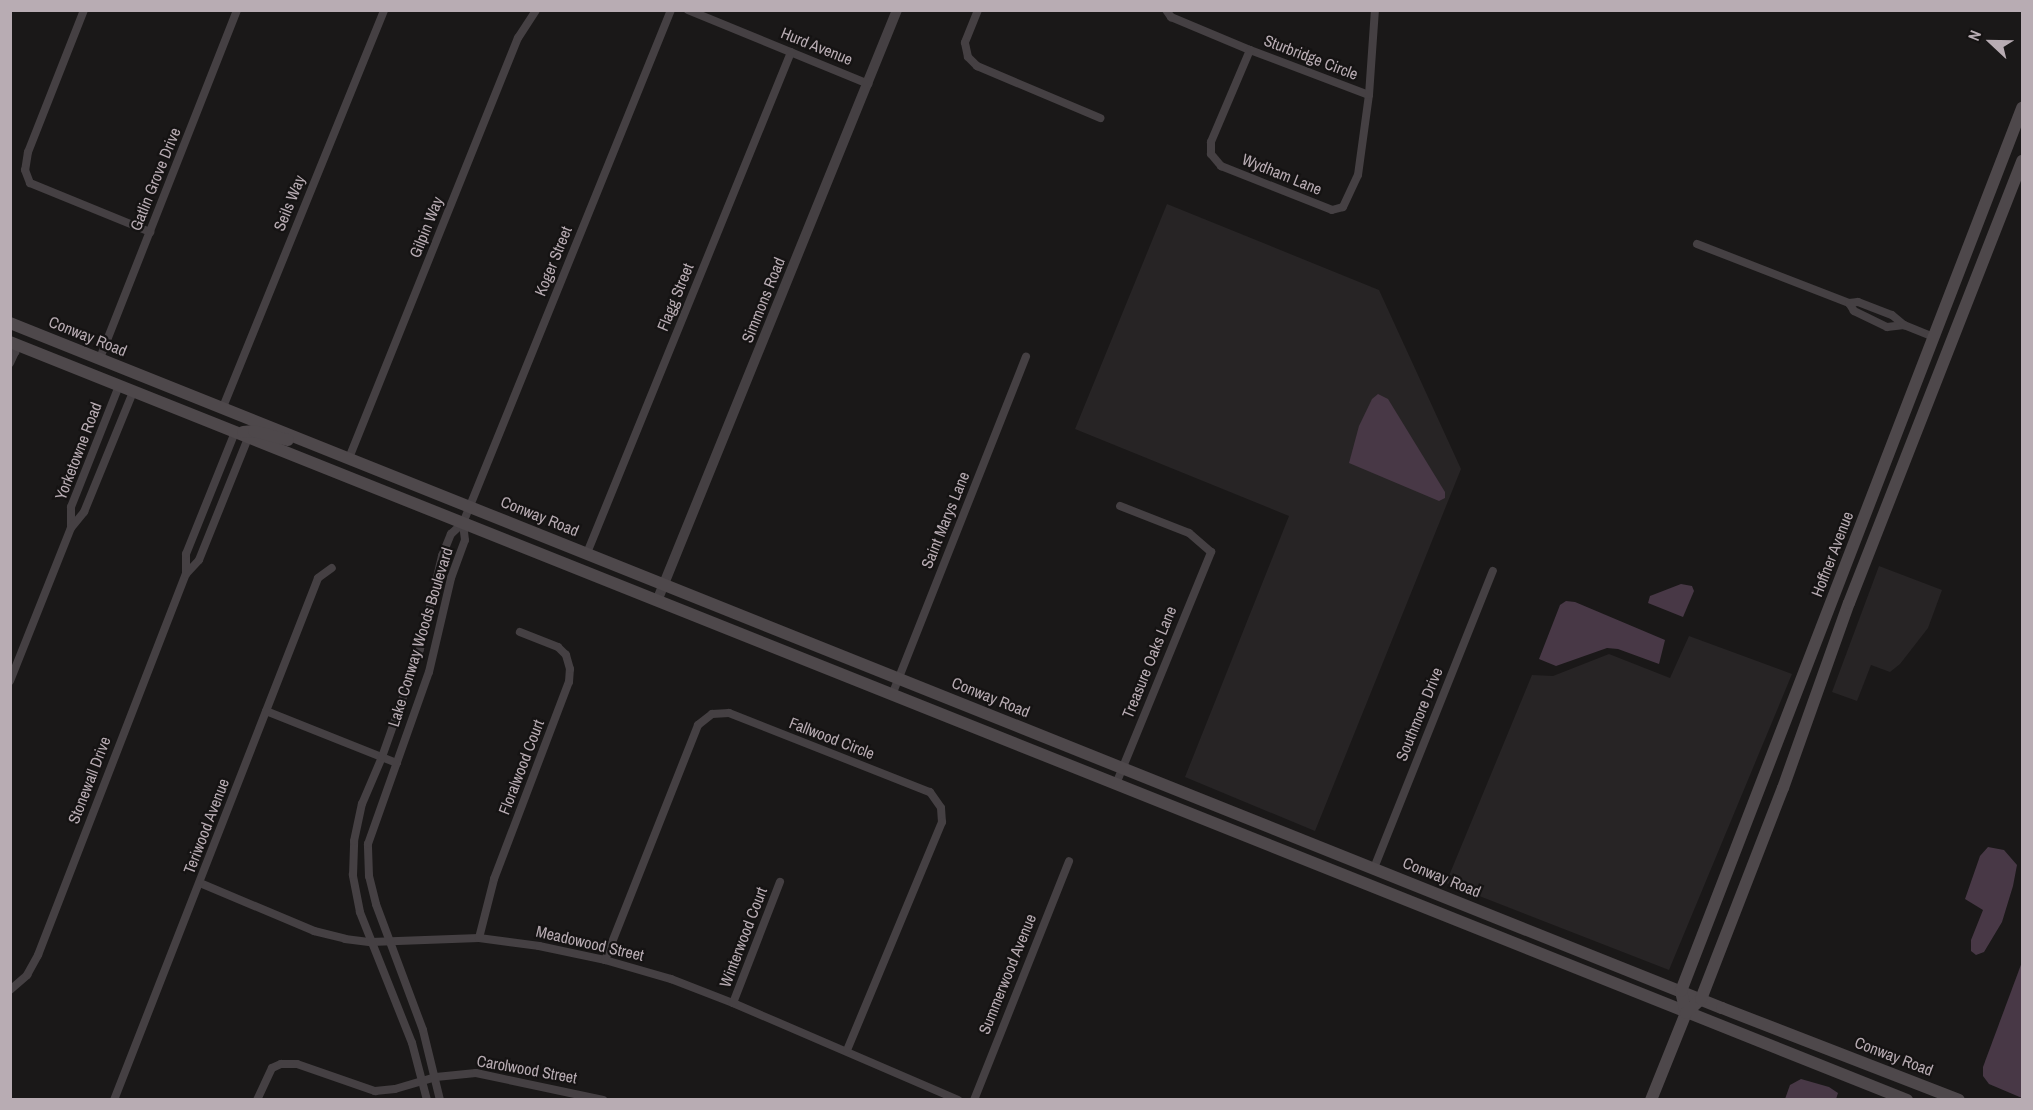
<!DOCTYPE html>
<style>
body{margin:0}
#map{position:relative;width:2033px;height:1110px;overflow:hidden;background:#1a1818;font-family:"Archivo Narrow",sans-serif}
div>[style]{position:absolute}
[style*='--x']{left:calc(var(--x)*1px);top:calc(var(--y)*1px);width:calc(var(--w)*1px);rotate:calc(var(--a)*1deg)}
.built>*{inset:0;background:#272425}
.water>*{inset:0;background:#483846}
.minor>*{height:8px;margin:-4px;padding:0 4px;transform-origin:4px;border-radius:4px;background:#454043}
.tertiary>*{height:10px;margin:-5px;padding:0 5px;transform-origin:5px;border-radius:5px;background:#454043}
.secondary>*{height:12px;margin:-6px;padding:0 6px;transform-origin:6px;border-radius:6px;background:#4e484b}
span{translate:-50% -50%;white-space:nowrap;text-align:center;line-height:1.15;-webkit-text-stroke:4.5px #151313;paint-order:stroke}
.street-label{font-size:16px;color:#b8acb3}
.frame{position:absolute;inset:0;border:12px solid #b8acb3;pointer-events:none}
.north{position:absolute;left:1961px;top:12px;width:60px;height:60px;-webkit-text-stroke:4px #151313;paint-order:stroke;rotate:292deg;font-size:16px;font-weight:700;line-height:24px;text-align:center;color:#b8acb3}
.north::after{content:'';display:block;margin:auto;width:21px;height:27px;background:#b8acb3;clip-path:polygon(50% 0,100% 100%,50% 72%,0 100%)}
</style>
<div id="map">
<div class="built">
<div style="clip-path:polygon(1167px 204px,1379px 290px,1461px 469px,1315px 831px,1185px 777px,1289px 516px,1075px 429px)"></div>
<div style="clip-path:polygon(1879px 566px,1942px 590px,1928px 628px,1900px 664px,1890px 672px,1871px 665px,1857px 701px,1832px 692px)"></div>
<div style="clip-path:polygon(1689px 636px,1792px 674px,1669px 970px,1446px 883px,1532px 675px,1553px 676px,1609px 654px,1670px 678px)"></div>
</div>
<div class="water">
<div style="clip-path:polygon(1378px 394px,1388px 399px,1445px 492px,1445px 498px,1439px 501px,1349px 463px,1359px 426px,1372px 399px)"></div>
<div style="clip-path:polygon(1681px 584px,1692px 586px,1694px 591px,1683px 617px,1648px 603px,1650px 596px)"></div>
<div style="clip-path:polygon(1566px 601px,1575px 602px,1665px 640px,1659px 664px,1618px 649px,1607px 648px,1556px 666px,1539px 659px,1560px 605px)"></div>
<div style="clip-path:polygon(1988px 847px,2004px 850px,2017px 865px,2013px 886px,2002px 922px,1984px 952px,1976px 955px,1971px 951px,1971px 940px,1983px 910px,1965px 899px,1980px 856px)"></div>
<div style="clip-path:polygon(2022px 962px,2022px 1098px,1989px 1084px,1983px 1076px,1983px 1067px)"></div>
<div style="clip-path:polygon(1801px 1079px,1829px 1087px,1838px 1093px,1836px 1099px,1785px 1099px,1790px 1085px)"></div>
</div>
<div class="minor">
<div style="--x:84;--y:10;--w:153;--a:111.5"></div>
<div style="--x:28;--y:152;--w:18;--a:99"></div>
<div style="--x:25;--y:170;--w:14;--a:69"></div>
<div style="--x:30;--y:183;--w:130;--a:22.2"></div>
<div style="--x:688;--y:10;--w:195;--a:22.3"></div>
<div style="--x:978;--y:10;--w:35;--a:112"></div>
<div style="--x:965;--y:43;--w:14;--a:78"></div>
<div style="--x:968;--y:57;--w:13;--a:45"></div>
<div style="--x:977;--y:66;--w:134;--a:22.9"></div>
<div style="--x:1166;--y:10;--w:9;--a:54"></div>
<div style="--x:1171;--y:17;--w:86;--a:22.7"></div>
<div style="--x:1250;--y:50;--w:127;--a:20.7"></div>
<div style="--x:1250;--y:50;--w:100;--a:113"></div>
<div style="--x:1211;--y:142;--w:12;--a:90"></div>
<div style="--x:1211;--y:154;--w:16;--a:50"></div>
<div style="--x:1221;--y:166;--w:119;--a:21.6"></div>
<div style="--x:1332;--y:210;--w:11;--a:-15"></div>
<div style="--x:1343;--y:207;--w:35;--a:-65"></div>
<div style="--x:1358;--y:175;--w:81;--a:-82.2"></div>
<div style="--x:1369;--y:95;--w:85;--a:-86"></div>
<div style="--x:1697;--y:244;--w:163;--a:21.2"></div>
<div style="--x:1904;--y:325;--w:17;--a:173"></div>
<div style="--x:1887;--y:327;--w:37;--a:-154"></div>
<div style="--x:1854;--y:311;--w:9;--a:-122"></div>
<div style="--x:1849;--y:303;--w:9;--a:-6"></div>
<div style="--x:1858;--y:302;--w:36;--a:21"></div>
<div style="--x:1892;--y:315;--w:16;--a:40"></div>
<div style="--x:1904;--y:325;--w:31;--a:22"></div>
<div style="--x:10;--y:345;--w:9;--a:54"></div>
<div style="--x:15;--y:352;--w:12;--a:114"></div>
<div style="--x:100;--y:358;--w:374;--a:-68.5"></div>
<div style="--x:223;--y:407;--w:428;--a:-67.9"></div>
<div style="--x:349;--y:458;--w:453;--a:-68.1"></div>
<div style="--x:518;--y:38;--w:33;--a:-57"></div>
<div style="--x:71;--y:527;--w:20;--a:-90"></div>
<div style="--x:71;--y:507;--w:130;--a:-68.4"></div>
<div style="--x:587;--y:553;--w:541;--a:-67.84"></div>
<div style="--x:186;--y:574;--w:19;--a:-47"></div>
<div style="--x:199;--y:560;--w:131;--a:-68.1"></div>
<div style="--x:10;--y:681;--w:165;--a:-68.3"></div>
<div style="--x:71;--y:528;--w:21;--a:-51"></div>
<div style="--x:84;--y:512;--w:130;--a:-67.8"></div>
<div style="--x:892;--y:695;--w:364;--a:-68.4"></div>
<div style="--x:266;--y:711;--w:141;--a:21.7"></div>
<div style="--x:1116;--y:784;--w:251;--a:-67.7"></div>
<div style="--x:1211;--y:552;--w:29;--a:-139"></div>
<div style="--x:1189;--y:533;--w:74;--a:-158.6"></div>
<div style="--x:1374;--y:868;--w:320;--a:-68.2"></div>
<div style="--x:200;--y:883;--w:124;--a:22.8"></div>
<div style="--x:314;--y:931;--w:32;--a:14"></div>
<div style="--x:345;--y:939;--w:26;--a:7"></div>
<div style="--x:371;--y:942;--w:108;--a:-2.1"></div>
<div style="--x:479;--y:938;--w:61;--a:7.6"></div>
<div style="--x:539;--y:946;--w:67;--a:12"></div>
<div style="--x:605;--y:960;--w:69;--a:16.1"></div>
<div style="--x:671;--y:979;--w:66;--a:21.2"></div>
<div style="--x:733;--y:1003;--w:245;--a:23.3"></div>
<div style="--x:479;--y:938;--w:61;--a:-75.7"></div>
<div style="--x:494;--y:879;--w:211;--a:-69.2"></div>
<div style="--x:569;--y:682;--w:13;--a:-86"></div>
<div style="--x:570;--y:669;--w:15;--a:-106"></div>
<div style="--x:566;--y:655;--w:11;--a:-135"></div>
<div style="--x:558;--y:647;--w:41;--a:-158.5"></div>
<div style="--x:605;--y:960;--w:253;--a:-68.4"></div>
<div style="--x:698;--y:725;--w:18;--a:-38"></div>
<div style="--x:712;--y:714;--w:17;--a:-3"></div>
<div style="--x:729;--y:713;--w:216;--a:21.5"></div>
<div style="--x:930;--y:792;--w:19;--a:55"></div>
<div style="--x:941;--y:808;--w:14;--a:86"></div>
<div style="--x:942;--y:822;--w:247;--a:112.6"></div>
<div style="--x:10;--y:990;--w:23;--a:-41"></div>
<div style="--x:27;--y:975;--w:23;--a:-61"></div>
<div style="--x:38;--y:955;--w:409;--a:-68.8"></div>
<div style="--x:186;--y:574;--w:20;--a:-90"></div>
<div style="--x:186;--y:554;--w:131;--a:-68.1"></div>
<div style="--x:733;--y:1003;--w:130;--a:-68.8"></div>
<div style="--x:114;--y:1100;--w:560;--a:-68.65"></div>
<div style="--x:318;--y:578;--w:17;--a:-36"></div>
<div style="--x:257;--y:1100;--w:35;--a:-65"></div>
<div style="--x:272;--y:1068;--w:10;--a:-24"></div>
<div style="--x:281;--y:1064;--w:16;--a:0"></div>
<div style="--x:297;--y:1064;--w:83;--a:19.1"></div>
<div style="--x:375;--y:1091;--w:20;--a:-6"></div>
<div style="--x:395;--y:1089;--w:43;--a:-16.3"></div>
<div style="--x:436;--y:1077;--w:40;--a:-5.7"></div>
<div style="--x:476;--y:1073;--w:130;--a:12"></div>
<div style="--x:427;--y:1100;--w:59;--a:-104.7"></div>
<div style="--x:412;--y:1043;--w:141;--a:-111.7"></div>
<div style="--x:360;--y:912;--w:38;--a:-101"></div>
<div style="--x:353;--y:875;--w:34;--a:-88"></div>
<div style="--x:354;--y:841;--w:38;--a:-78"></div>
<div style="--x:362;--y:804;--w:51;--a:-66.9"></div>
<div style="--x:382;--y:757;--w:114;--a:-70.6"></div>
<div style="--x:420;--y:649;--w:96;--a:-76.7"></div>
<div style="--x:442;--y:556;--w:24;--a:-68"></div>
<div style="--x:451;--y:534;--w:16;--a:-43"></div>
<div style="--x:463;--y:523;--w:554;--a:-67.93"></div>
<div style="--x:440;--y:1100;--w:72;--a:-103.7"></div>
<div style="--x:423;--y:1030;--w:134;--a:-110.5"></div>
<div style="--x:376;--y:904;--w:29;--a:-104"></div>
<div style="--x:369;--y:876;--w:32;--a:-92"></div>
<div style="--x:368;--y:844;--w:182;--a:-70.5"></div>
<div style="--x:429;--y:672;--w:97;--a:-76.8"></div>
<div style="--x:451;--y:578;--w:40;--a:-69.8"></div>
<div style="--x:465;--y:540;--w:17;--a:-97"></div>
<div style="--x:974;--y:1100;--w:257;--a:-68.3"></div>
</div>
<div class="tertiary">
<div style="--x:657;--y:601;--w:638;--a:-67.9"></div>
</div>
<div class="secondary">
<div style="--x:10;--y:323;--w:1844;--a:21.81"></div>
<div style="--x:1722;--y:1008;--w:254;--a:21.2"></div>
<div style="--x:10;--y:342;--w:2043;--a:21.78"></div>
<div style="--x:243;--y:432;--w:11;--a:-5"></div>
<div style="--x:254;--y:431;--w:35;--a:15"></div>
<div style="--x:1686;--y:1013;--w:23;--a:-103"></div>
<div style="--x:1681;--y:991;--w:947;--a:-68.88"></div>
<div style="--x:1651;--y:1100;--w:94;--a:-68.1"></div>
<div style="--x:1686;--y:1013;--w:21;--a:-43"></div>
<div style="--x:1701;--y:999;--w:226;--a:-68.8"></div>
<div style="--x:1783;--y:788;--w:196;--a:-70.4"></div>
<div style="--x:1849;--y:603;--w:475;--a:-68.6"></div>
</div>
<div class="street-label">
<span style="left:817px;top:46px;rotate:22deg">Hurd Avenue</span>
<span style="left:1311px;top:57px;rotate:21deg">Sturbridge Circle</span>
<span style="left:1282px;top:174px;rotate:22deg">Wydham Lane</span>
<span style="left:155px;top:179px;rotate:-68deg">Gatlin Grove Drive</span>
<span style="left:289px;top:203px;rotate:-68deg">Seils Way</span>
<span style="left:426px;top:227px;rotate:-68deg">Gilpin Way</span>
<span style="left:553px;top:261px;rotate:-68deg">Koger Street</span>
<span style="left:675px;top:297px;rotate:-68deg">Flagg Street</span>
<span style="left:763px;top:300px;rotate:-68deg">Simmons Road</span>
<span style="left:88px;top:336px;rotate:22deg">Conway Road</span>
<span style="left:78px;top:451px;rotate:-69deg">Yorketowne Road</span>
<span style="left:540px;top:516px;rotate:22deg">Conway Road</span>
<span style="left:945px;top:520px;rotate:-68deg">Saint Marys Lane</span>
<span style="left:1832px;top:554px;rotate:-69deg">Hoffner Avenue</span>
<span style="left:420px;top:637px;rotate:-73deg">Lake Conway Woods Boulevard</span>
<span style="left:1149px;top:662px;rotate:-68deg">Treasure Oaks Lane</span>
<span style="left:991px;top:697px;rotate:22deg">Conway Road</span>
<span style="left:1419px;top:714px;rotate:-68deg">Southmore Drive</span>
<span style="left:832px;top:738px;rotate:21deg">Fallwood Circle</span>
<span style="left:521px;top:767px;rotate:-69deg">Floralwood Court</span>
<span style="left:89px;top:780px;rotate:-69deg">Stonewall Drive</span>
<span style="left:206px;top:826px;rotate:-69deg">Teriwood Avenue</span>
<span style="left:1442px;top:877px;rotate:22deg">Conway Road</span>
<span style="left:743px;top:937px;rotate:-69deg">Winterwood Court</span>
<span style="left:590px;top:943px;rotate:13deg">Meadowood Street</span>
<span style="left:1007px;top:974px;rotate:-68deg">Summerwood Avenue</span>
<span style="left:1894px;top:1056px;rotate:21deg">Conway Road</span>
<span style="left:527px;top:1069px;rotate:10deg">Carolwood Street</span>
</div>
<div class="frame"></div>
<div class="north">N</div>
</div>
